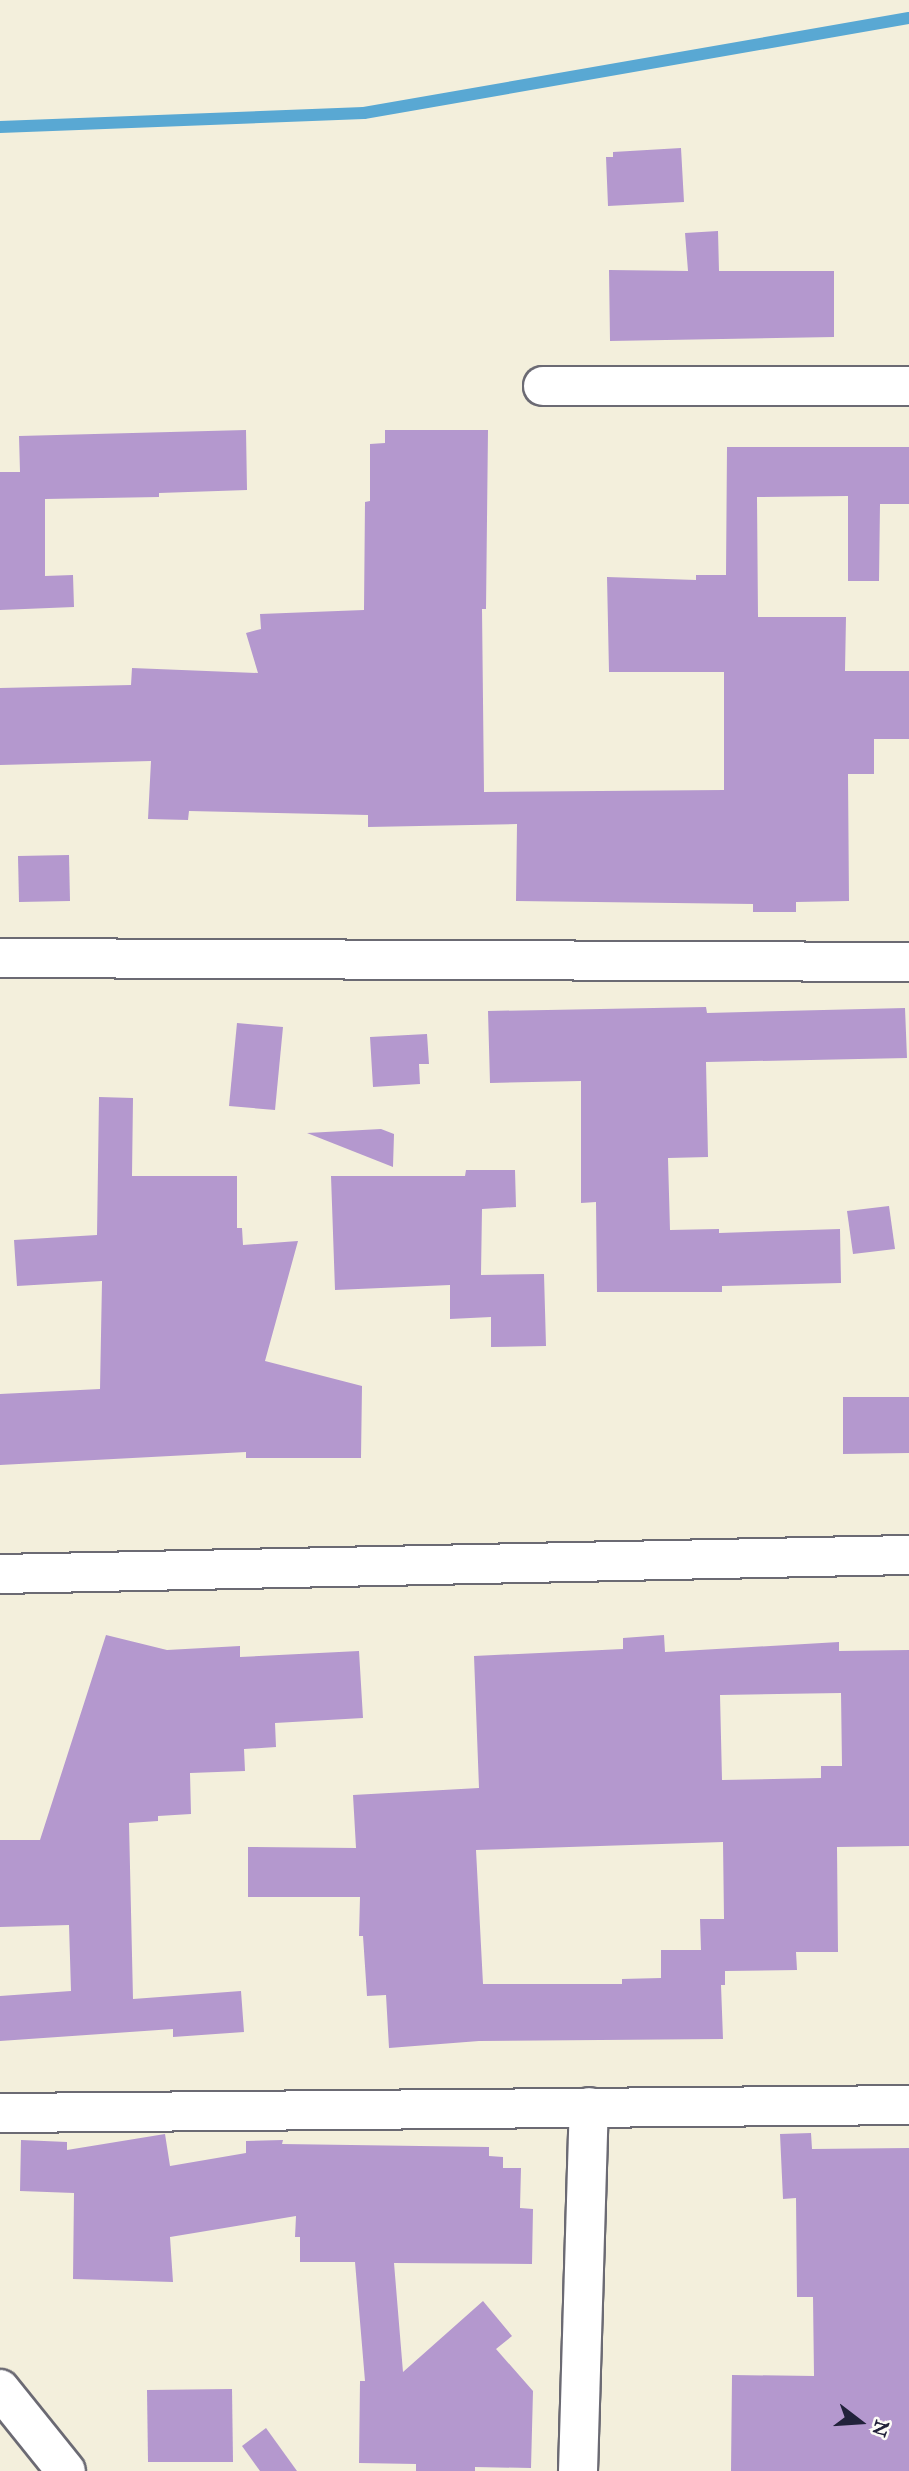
<!DOCTYPE html>
<style>
body{margin:0}
#map{position:relative;width:909px;height:2471px;overflow:hidden;background:#f3efdc;font-family:"IM FELL Great Primer",serif}
div>[style]{position:absolute}
[style*='--x']{left:calc(var(--x)*1px);top:calc(var(--y)*1px);width:calc(var(--w)*1px);rotate:calc(var(--a)*1deg)}
.stream>*{height:12px;margin:-6px;padding:0 6px;transform-origin:6px;border-radius:6px;background:#59a8d3}
.building>*{inset:0;background:#b498ce}
.roads{filter:drop-shadow(2px 0 #6b6a73) drop-shadow(-2px 0 #6b6a73) drop-shadow(0 2px #6b6a73) drop-shadow(0 -2px #6b6a73)}
.street>*{height:38px;margin:-19px;padding:0 19px;transform-origin:19px;border-radius:19px;background:#fff}
span{translate:-50% -50%;white-space:nowrap;text-align:center;line-height:1.15;-webkit-text-stroke:5px #fdfcf7;paint-order:stroke}
.north{position:absolute;left:825px;top:2387px;width:70px;height:70px;-webkit-text-stroke:5px #fdfcf7;paint-order:stroke;rotate:107deg;font-size:19px;font-weight:700;line-height:28px;text-align:center;color:#22223b}
.north::after{content:'';display:block;margin:auto;width:24px;height:32px;background:#22223b;clip-path:polygon(50% 0,100% 100%,50% 72%,0 100%)}
</style>
<div id="map">
<div class="stream">
<div style="--x:0;--y:127;--w:364;--a:-2.2"></div>
<div style="--x:364;--y:113;--w:553;--a:-9.89"></div>
</div>
<div class="building">
<div style="clip-path:polygon(681px 148px,684px 202px,608px 206px,606px 157px,613px 157px,613px 152px)"></div>
<div style="clip-path:polygon(718px 231px,719px 271px,834px 271px,834px 337px,610px 341px,609px 270px,688px 271px,685px 233px)"></div>
<div style="clip-path:polygon(246px 430px,247px 490px,159px 493px,159px 497px,45px 499px,45px 576px,73px 575px,74px 607px,0 610px,0 472px,20px 472px,19px 436px)"></div>
<div style="clip-path:polygon(385px 430px,488px 430px,486px 609px,482px 609px,484px 792px,724px 790px,724px 672px,609px 672px,607px 577px,696px 580px,696px 575px,726px 575px,727px 447px,909px 447px,909px 504px,880px 504px,879px 581px,848px 581px,848px 496px,757px 497px,758px 617px,846px 617px,845px 671px,909px 671px,909px 739px,874px 739px,874px 774px,848px 774px,849px 901px,796px 902px,796px 912px,753px 912px,753px 904px,516px 901px,517px 824px,368px 827px,368px 815px,189px 811px,188px 820px,148px 819px,151px 761px,0 765px,0 688px,131px 685px,132px 668px,258px 673px,246px 633px,261px 629px,260px 614px,364px 610px,365px 502px,370px 501px,370px 444px,385px 443px)"></div>
<div style="clip-path:polygon(69px 855px,70px 901px,19px 902px,18px 856px)"></div>
<div style="clip-path:polygon(706px 1007px,707px 1013px,905px 1008px,907px 1058px,706px 1062px,708px 1157px,668px 1158px,670px 1230px,719px 1229px,719px 1233px,840px 1229px,841px 1283px,722px 1286px,722px 1292px,597px 1292px,596px 1202px,581px 1203px,581px 1081px,490px 1083px,488px 1011px)"></div>
<div style="clip-path:polygon(237px 1023px,283px 1027px,275px 1110px,229px 1106px)"></div>
<div style="clip-path:polygon(427px 1034px,429px 1064px,419px 1064px,420px 1084px,373px 1087px,370px 1037px)"></div>
<div style="clip-path:polygon(99px 1097px,133px 1098px,132px 1176px,237px 1176px,237px 1228px,242px 1228px,243px 1245px,298px 1241px,265px 1361px,362px 1386px,361px 1458px,246px 1458px,246px 1452px,0 1465px,0 1394px,100px 1389px,102px 1281px,17px 1286px,14px 1240px,97px 1235px)"></div>
<div style="clip-path:polygon(381px 1129px,394px 1134px,393px 1167px,307px 1133px)"></div>
<div style="clip-path:polygon(466px 1170px,515px 1170px,516px 1207px,482px 1209px,481px 1275px,544px 1274px,546px 1346px,491px 1347px,491px 1317px,450px 1319px,450px 1285px,335px 1290px,331px 1176px,465px 1176px)"></div>
<div style="clip-path:polygon(889px 1206px,895px 1249px,853px 1254px,847px 1211px)"></div>
<div style="clip-path:polygon(843px 1397px,909px 1397px,909px 1453px,843px 1454px)"></div>
<div style="clip-path:polygon(106px 1635px,167px 1650px,240px 1646px,240px 1657px,359px 1651px,363px 1718px,275px 1723px,276px 1747px,244px 1749px,245px 1771px,190px 1773px,191px 1814px,158px 1816px,158px 1821px,129px 1823px,133px 1999px,241px 1991px,244px 2032px,173px 2037px,173px 2029px,0 2041px,0 1996px,71px 1991px,69px 1925px,0 1927px,0 1840px,40px 1840px)"></div>
<div style="clip-path:polygon(evenodd,664px 1635px,665px 1652px,839px 1642px,839px 1651px,909px 1650px,909px 1846px,837px 1847px,838px 1952px,796px 1952px,797px 1970px,725px 1971px,725px 1985px,721px 1985px,723px 2039px,479px 2041px,389px 2048px,386px 1995px,367px 1996px,363px 1936px,359px 1936px,360px 1897px,248px 1897px,248px 1847px,356px 1848px,353px 1795px,479px 1788px,474px 1656px,623px 1649px,623px 1638px,664px 1635px,841px 1693px,842px 1766px,821px 1766px,821px 1778px,722px 1780px,720px 1695px,841px 1693px,664px 1635px,723px 1842px,724px 1919px,700px 1919px,701px 1950px,661px 1950px,661px 1978px,622px 1979px,622px 1984px,483px 1984px,476px 1850px,723px 1842px)"></div>
<div style="clip-path:polygon(811px 2133px,812px 2149px,909px 2148px,909px 2471px,731px 2471px,732px 2375px,814px 2376px,813px 2297px,797px 2297px,796px 2198px,783px 2199px,780px 2134px)"></div>
<div style="clip-path:polygon(165px 2134px,170px 2166px,246px 2153px,246px 2141px,283px 2140px,282px 2144px,489px 2147px,489px 2156px,503px 2157px,503px 2168px,521px 2168px,520px 2208px,533px 2209px,532px 2264px,394px 2263px,403px 2372px,483px 2301px,512px 2336px,496px 2349px,533px 2391px,531px 2468px,475px 2467px,475px 2471px,416px 2471px,416px 2464px,359px 2463px,360px 2381px,365px 2381px,355px 2262px,300px 2262px,300px 2237px,295px 2237px,296px 2216px,170px 2237px,173px 2282px,73px 2279px,74px 2193px,20px 2191px,21px 2140px,67px 2142px,67px 2150px)"></div>
<div style="clip-path:polygon(232px 2389px,233px 2462px,148px 2462px,147px 2390px)"></div>
<div style="clip-path:polygon(266px 2428px,297px 2471px,260px 2471px,242px 2446px)"></div>
</div>
<div class="roads">
<div class="street">
<div style="--x:543;--y:386;--w:366;--a:0"></div>
<div style="--x:0;--y:958;--w:909;--a:0.25"></div>
<div style="--x:0;--y:1574;--w:909;--a:-1.2"></div>
<div style="--x:0;--y:2113;--w:909;--a:-0.5"></div>
<div style="--x:0;--y:2389;--w:105;--a:51.2"></div>
<div style="--x:578;--y:2471;--w:364;--a:-88.3"></div>
</div>
</div>
<div class="north">N</div>
</div>
